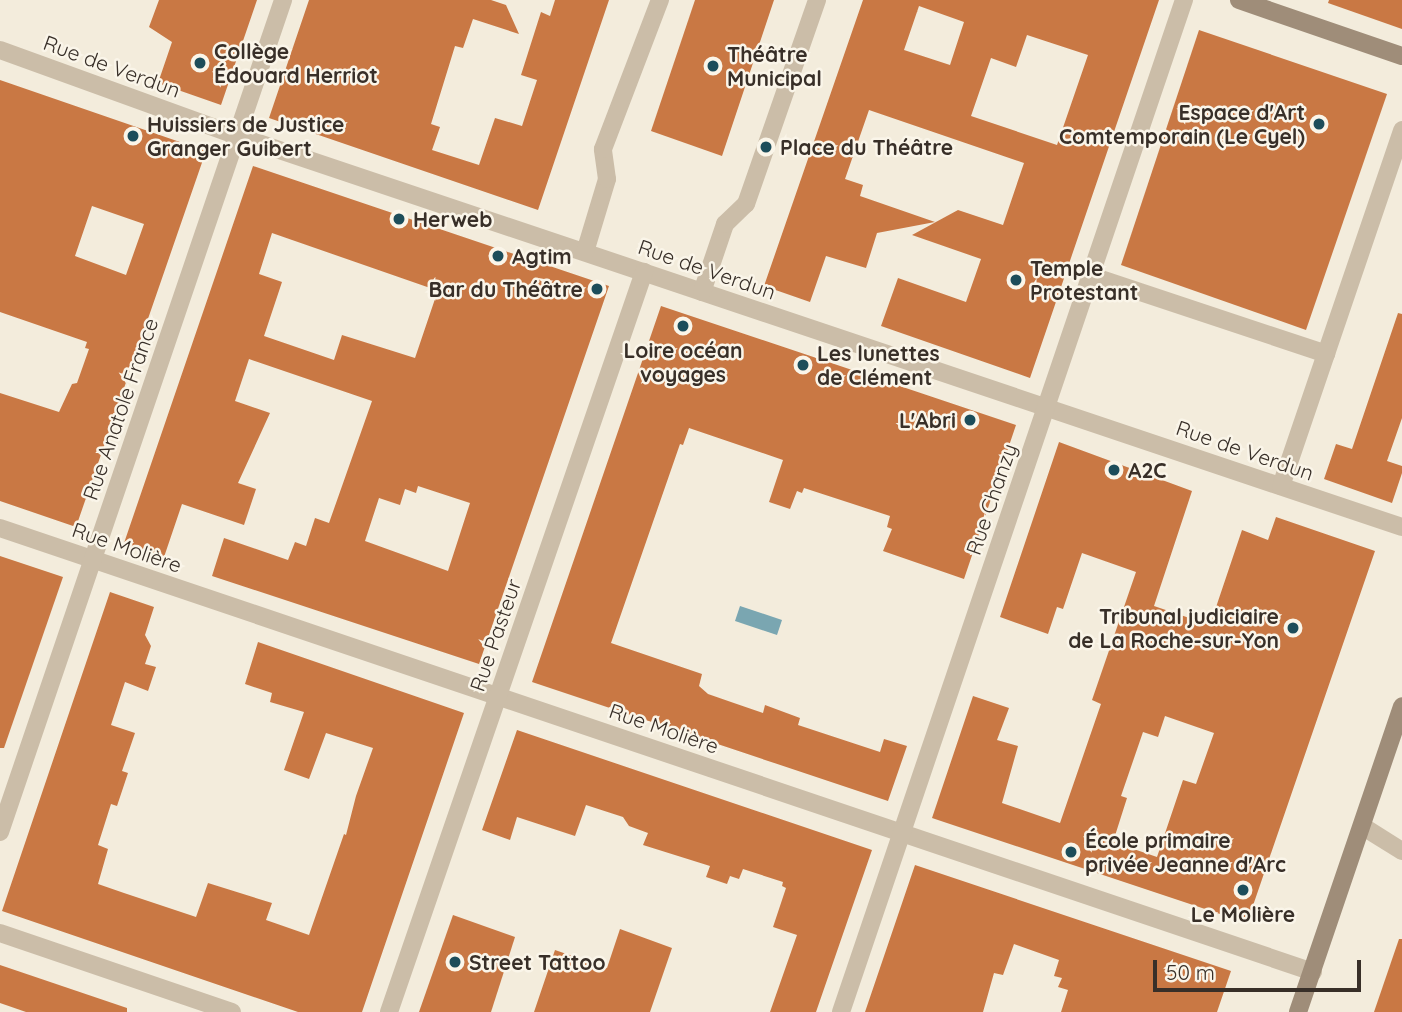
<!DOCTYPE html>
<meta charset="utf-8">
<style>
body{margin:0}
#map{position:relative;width:1402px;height:1012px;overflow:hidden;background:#f3ecdc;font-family:Quicksand,sans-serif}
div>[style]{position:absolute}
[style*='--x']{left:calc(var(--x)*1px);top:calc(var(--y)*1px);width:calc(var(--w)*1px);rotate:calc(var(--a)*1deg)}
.water>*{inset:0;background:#7aa6b1}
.building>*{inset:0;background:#c97844}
.street>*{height:18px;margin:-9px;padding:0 9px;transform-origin:9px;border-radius:9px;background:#cbbda8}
.secondary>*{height:18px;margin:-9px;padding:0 9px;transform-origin:9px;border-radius:9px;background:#9f8d79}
.dots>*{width:19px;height:19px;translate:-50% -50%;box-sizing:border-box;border:4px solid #faf5e9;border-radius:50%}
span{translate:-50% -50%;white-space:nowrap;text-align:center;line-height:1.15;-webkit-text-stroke:5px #faf5e9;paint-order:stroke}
.poi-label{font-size:21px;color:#382f28;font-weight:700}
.left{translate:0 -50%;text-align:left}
.right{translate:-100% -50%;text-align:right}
.street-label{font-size:21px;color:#382f28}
.scale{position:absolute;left:1153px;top:960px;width:208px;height:32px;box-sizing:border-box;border:4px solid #382f28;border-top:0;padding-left:9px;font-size:21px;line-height:24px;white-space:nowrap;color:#382f28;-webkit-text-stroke:5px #faf5e9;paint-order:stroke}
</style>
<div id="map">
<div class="water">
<div style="clip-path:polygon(740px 606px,782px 620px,777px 635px,735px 621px)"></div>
</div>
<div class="building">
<div style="clip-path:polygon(159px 0,257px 0,221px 105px,158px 83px,172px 42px,149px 27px)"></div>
<div style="clip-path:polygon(309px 0,491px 0,506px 5px,519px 34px,473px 19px,463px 48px,455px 46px,431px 124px,440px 127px,432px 150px,479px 165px,495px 118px,522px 126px,537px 80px,521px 75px,541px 12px,550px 16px,555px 0,609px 0,538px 210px,269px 118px)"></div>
<div style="clip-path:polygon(695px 0,774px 0,722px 156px,651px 131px)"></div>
<div style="clip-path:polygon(evenodd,863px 0,1159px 0,1030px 378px,881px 326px,898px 278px,966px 302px,981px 259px,912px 235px,958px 210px,1003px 225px,1024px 163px,869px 110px,845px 179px,863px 185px,860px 196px,935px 222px,877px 233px,866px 268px,826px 256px,810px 302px,764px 286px,863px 0,919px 6px,964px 22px,950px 65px,904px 50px,919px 6px,863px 0,1027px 35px,1088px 55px,1057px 145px,971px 116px,991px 58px,1016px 67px,1027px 35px)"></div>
<div style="clip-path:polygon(1329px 0,1402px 0,1402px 29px,1328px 3px)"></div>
<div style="clip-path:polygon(1199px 30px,1387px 94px,1306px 330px,1121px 265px)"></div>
<div style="clip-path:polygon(evenodd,0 80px,206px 151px,76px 527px,0 501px,0 393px,59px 412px,72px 384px,77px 383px,89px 349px,85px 348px,87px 342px,0 312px,0 80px,92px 206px,144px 224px,126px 275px,75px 256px,92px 206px)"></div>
<div style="clip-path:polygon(evenodd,253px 166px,609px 286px,479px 664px,212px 576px,224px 538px,288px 560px,295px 542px,306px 546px,315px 518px,329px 523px,372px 401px,249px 359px,235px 401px,270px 413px,238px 483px,256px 489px,244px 525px,182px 504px,163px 560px,123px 546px,253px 166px,272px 233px,433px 289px,432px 291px,437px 293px,415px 358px,342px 335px,334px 360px,264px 336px,282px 282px,259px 274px,272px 233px,253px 166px,418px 486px,470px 503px,448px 571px,365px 541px,379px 498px,400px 505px,405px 489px,416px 493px,418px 486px)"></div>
<div style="clip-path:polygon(661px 306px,1016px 425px,964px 579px,883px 551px,892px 529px,887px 527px,890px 516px,804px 488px,802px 493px,797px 491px,790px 509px,769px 502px,783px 460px,689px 428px,683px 445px,680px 444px,611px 643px,702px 674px,699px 686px,708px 694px,731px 702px,763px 713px,765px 705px,800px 718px,798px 725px,880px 752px,884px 739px,907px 746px,888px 801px,532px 682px)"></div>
<div style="clip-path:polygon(1398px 313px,1402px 314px,1402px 418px,1387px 461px,1402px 466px,1402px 473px,1392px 503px,1324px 479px,1336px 444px,1352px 449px)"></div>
<div style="clip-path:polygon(evenodd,1059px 442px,1192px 491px,1154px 606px,1210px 625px,1242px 530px,1268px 540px,1276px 517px,1375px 551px,1247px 923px,932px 818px,973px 696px,1009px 708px,997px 740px,1018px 746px,1002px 803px,1060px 823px,1101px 704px,1092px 700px,1136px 572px,1082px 553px,1063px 609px,1057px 607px,1048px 634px,1000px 617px,1059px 442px,1165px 716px,1214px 733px,1196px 784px,1183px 780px,1157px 857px,1113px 842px,1127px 798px,1121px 796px,1143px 732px,1158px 737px,1165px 716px)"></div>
<div style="clip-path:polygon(0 556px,63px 577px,4px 748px,0 748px)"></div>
<div style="clip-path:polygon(110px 592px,154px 607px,145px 635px,151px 646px,145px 664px,156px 667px,148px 691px,125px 682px,111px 725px,135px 733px,122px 771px,128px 773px,117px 806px,111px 804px,98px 845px,108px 849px,98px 884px,124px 893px,196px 917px,208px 883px,272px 903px,266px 920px,309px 935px,344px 834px,346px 835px,356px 796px,373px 748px,326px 733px,309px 779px,284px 770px,304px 712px,270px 702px,272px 693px,245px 684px,258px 642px,464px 713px,362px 1012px,298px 1012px,2px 911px)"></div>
<div style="clip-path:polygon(517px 730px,872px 850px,816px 1012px,770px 1012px,797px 935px,773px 927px,786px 888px,782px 886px,783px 882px,743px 869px,739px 879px,730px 876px,727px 884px,706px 877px,710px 866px,643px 845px,648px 833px,629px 826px,623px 817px,586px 805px,575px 836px,517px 817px,510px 840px,482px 830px)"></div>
<div style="clip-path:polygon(915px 865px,1231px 971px,1217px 1012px,1061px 1012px,1068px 990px,1058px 987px,1062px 978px,1054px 976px,1059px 960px,1014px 944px,1003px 975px,994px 973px,983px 1012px,865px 1012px)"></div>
<div style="clip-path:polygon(453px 915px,515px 937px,491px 1012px,419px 1012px)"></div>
<div style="clip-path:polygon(620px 929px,672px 948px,650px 1012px,534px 1012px,555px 950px,607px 968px)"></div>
<div style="clip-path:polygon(1399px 939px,1402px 939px,1402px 1012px,1374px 1012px)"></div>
<div style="clip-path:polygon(0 965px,127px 1008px,127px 1012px,26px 1012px,0 1003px)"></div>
</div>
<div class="street">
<div style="--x:0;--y:50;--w:250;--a:19.9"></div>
<div style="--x:235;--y:135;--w:1231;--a:18.57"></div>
<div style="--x:585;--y:252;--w:76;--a:-73.2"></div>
<div style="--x:607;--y:179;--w:30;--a:-98"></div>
<div style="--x:603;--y:149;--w:160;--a:-69.1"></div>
<div style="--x:1089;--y:275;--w:250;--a:18.4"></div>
<div style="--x:702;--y:292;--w:72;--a:-71.3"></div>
<div style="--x:725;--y:224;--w:29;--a:-44"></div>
<div style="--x:746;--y:204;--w:216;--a:-70.8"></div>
<div style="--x:1281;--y:486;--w:376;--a:-71.2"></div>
<div style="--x:0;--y:528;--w:1386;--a:18.68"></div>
<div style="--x:1362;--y:826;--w:47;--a:32"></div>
<div style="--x:0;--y:832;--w:879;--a:-71.21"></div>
<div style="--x:0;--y:933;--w:245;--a:18.8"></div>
<div style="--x:389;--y:1012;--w:783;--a:-70.99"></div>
<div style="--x:841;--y:1012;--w:1069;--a:-71.28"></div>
</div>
<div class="secondary">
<div style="--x:1239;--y:0;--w:172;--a:19"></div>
<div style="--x:1298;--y:1012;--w:323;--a:-71.2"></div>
</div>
<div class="dots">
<div style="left:200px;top:63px;background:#1d4d5a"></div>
<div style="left:713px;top:66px;background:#1d4d5a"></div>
<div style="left:1319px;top:124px;background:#1d4d5a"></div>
<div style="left:133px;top:136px;background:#1d4d5a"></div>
<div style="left:766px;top:147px;background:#1d4d5a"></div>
<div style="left:399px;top:219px;background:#1d4d5a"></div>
<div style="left:498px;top:256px;background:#1d4d5a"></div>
<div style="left:1016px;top:280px;background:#1d4d5a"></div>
<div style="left:597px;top:289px;background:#1d4d5a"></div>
<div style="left:683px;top:326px;background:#1d4d5a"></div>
<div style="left:803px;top:365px;background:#1d4d5a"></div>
<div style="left:970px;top:420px;background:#1d4d5a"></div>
<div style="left:1114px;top:470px;background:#1d4d5a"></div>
<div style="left:1293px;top:628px;background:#1d4d5a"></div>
<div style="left:1071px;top:852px;background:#1d4d5a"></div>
<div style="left:1243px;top:890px;background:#1d4d5a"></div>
<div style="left:455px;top:962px;background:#1d4d5a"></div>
</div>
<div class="poi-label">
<span class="left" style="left:214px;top:63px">Collège<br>Édouard Herriot</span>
<span class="left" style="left:727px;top:66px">Théâtre<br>Municipal</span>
<span class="right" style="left:1305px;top:124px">Espace d'Art<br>Comtemporain (Le Cyel)</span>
<span class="left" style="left:147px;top:136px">Huissiers de Justice<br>Granger Guibert</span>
<span class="left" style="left:780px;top:147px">Place du Théâtre</span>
<span class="left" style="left:413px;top:219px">Herweb</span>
<span class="left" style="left:512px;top:256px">Agtim</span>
<span class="left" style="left:1030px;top:280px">Temple<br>Protestant</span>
<span class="right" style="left:583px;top:289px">Bar du Théâtre</span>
<span style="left:683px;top:362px">Loire océan<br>voyages</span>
<span class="left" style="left:817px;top:365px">Les lunettes<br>de Clément</span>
<span class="right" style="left:956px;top:420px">L'Abri</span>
<span class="left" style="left:1128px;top:470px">A2C</span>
<span class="right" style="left:1279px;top:628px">Tribunal judiciaire<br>de La Roche-sur-Yon</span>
<span class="left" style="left:1085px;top:852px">École primaire<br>privée Jeanne d'Arc</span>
<span style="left:1243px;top:914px">Le Molière</span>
<span class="left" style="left:469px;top:962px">Street Tattoo</span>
</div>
<div class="street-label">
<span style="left:112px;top:66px;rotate:20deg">Rue de Verdun</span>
<span style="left:707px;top:269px;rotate:19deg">Rue de Verdun</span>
<span style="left:120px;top:409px;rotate:-71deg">Rue Anatole France</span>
<span style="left:1245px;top:450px;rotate:19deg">Rue de Verdun</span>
<span style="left:991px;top:499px;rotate:-71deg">Rue Chanzy</span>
<span style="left:127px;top:547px;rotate:19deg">Rue Molière</span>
<span style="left:495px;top:635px;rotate:-71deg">Rue Pasteur</span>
<span style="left:664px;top:728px;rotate:19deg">Rue Molière</span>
</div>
<div class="scale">50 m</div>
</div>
